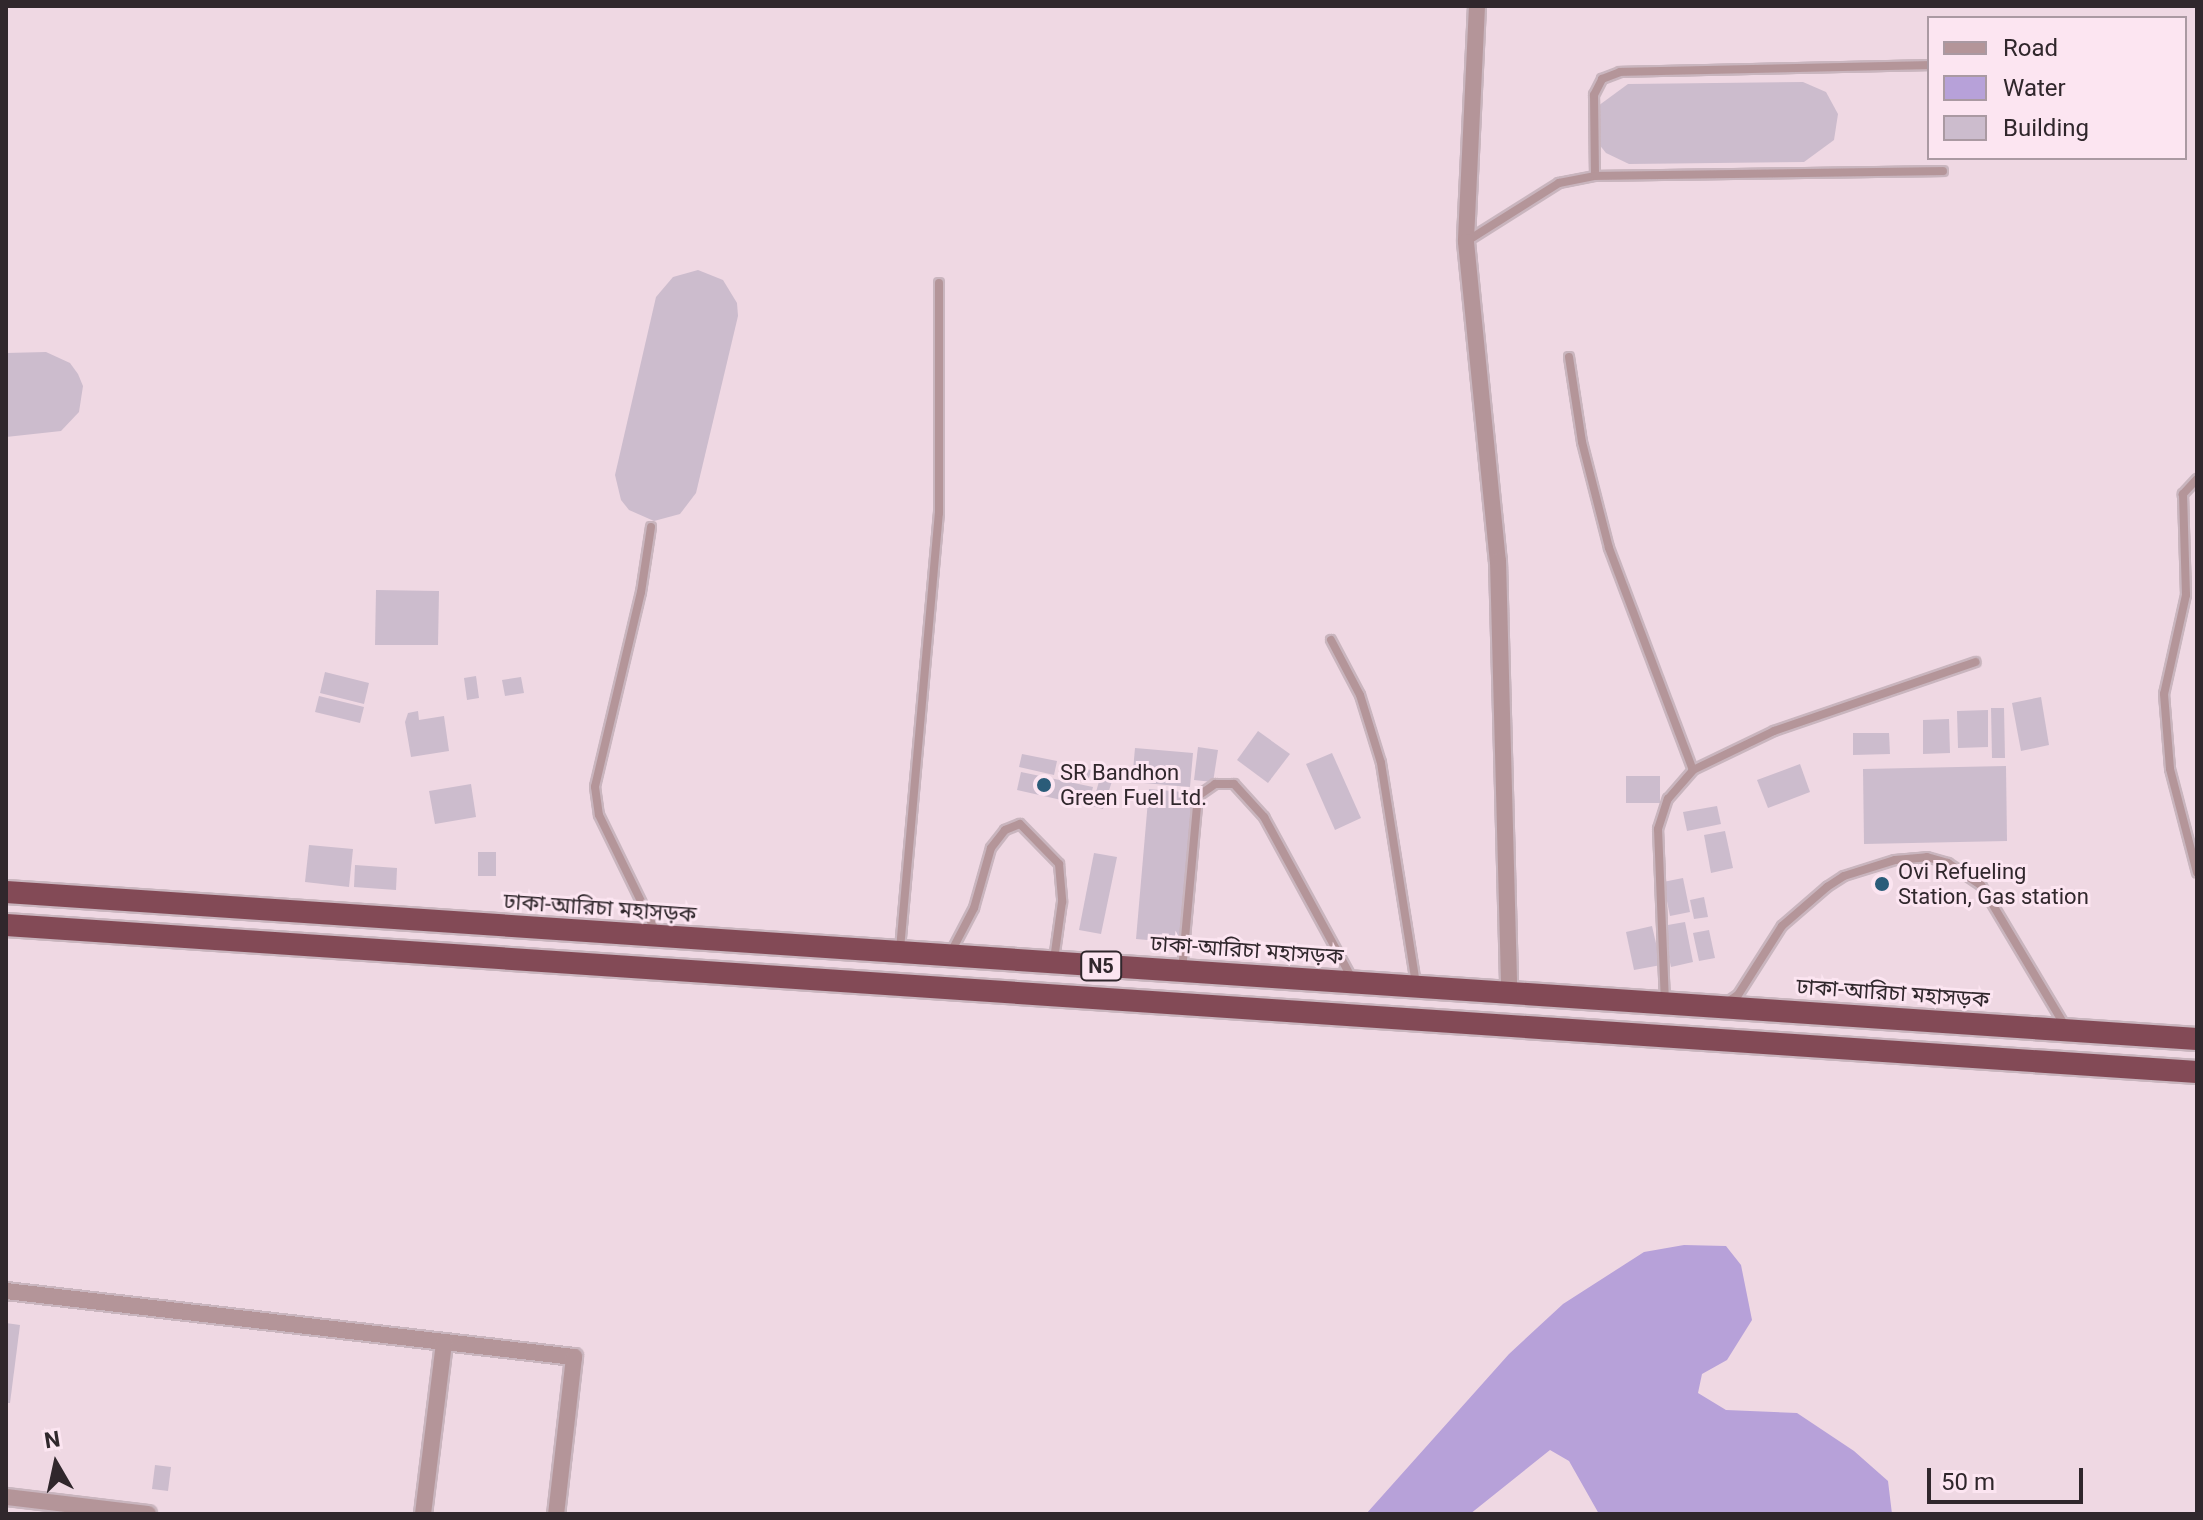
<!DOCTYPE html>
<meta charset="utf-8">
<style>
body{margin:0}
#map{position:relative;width:2203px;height:1520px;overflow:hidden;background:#efd8e3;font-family:Roboto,"Noto Sans Bengali",sans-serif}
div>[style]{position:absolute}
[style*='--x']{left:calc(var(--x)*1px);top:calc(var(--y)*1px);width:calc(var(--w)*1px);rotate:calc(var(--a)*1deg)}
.water>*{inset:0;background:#b7a1d9}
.building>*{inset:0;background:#ccbccd}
.roads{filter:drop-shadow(2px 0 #c9b5be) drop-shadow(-2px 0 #c9b5be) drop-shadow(0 2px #c9b5be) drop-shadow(0 -2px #c9b5be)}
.service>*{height:8px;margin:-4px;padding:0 4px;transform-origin:4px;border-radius:4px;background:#b49599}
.minor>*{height:16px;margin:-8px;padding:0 8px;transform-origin:8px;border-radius:8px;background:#b49599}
.trunk>*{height:22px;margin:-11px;padding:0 11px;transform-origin:11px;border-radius:11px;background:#834a56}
.dots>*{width:22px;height:22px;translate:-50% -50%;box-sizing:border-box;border:4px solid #fce5f1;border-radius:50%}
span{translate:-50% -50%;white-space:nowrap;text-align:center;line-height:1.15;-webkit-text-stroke:6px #fce5f1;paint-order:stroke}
.shield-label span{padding:2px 6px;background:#fce5f1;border:2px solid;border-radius:6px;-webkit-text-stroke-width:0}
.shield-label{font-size:20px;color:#30272c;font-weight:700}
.poi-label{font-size:22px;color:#30272c}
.left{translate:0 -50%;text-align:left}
.street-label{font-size:22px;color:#30272c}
.frame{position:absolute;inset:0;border:8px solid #30272c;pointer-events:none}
.legend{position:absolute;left:1927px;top:16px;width:260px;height:144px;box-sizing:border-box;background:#fce5f1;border:2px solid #aa99a2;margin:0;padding:10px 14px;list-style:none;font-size:24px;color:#30272c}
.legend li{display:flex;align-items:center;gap:16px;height:40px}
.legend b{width:40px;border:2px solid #aa99a2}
.north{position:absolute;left:16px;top:1424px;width:80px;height:80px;-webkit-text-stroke:6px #fce5f1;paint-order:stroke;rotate:351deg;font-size:22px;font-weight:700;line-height:32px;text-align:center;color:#30272c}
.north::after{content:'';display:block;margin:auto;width:28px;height:36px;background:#30272c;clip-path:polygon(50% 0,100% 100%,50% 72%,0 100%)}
.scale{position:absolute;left:1927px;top:1468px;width:156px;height:36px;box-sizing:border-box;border:4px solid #30272c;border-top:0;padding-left:10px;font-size:24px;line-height:28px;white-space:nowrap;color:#30272c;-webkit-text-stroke:6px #fce5f1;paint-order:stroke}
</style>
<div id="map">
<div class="water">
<div style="clip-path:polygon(1684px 1245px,1726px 1246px,1741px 1265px,1752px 1320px,1727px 1360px,1702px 1374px,1698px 1393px,1726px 1410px,1797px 1413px,1854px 1451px,1888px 1481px,1892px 1514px,1599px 1514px,1569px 1461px,1550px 1450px,1470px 1514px,1366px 1514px,1509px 1354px,1563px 1304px,1644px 1252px)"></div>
</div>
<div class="building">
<div style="clip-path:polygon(1803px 82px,1826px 92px,1838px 114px,1834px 140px,1804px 162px,1629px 164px,1606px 153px,1598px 143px,1598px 106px,1628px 84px)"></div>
<div style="clip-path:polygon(698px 270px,723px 280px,737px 303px,738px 316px,696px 493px,680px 514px,654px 521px,629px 510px,621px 500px,615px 475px,656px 297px,673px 277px)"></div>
<div style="clip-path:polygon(46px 352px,70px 363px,78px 374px,83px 386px,79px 412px,61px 431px,6px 437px,6px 353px)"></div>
<div style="clip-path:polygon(376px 590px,439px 591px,438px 645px,375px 645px)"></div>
<div style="clip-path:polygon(325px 672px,369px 683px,364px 704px,320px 693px)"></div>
<div style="clip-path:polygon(476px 676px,479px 698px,467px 700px,464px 678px)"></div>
<div style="clip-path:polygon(521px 677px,524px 693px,505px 696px,502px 680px)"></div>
<div style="clip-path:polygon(319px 696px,364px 707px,360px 723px,315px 712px)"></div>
<div style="clip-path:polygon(2041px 697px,2049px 745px,2021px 751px,2012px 703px)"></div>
<div style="clip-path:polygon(1991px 708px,2004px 708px,2005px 758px,1992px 758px)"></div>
<div style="clip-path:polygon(1988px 710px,1988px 747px,1958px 748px,1957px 711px)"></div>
<div style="clip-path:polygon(418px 711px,419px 720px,444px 716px,449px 751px,411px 757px,405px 722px,408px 713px)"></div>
<div style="clip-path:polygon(1949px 719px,1950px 753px,1923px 754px,1923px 720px)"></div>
<div style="clip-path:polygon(1258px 731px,1290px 754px,1268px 783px,1237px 760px)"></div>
<div style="clip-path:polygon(1853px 733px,1889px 733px,1890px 754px,1853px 755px)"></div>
<div style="clip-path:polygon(1198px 747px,1218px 750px,1213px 782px,1194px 780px)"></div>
<div style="clip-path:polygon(1135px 748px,1193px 753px,1190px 787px,1132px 782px)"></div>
<div style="clip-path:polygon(1332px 753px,1361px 818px,1335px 830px,1306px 764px)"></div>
<div style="clip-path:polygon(1022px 754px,1057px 761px,1054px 775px,1019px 767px)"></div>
<div style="clip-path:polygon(1063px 764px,1091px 770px,1088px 782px,1060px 776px)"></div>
<div style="clip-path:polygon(1800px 764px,1810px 792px,1768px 808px,1757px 780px)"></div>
<div style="clip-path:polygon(2006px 766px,2007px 841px,1864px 844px,1863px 769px)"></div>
<div style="clip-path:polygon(1102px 771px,1114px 775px,1103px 809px,1092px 806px)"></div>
<div style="clip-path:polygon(1021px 772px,1093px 787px,1088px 806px,1017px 790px)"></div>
<div style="clip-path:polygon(1626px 776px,1660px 776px,1660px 803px,1626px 803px)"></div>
<div style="clip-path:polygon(471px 784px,476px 817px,435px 824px,429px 791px)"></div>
<div style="clip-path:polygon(1149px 789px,1194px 793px,1181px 943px,1136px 939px)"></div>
<div style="clip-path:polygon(1717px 806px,1721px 824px,1687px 831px,1683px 812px)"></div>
<div style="clip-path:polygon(1725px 831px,1733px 868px,1711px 873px,1704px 835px)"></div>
<div style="clip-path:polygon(309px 845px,353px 849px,349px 887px,305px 882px)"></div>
<div style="clip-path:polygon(478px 852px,496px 852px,496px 876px,478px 876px)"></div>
<div style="clip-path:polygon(1094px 853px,1117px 857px,1101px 934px,1079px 930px)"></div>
<div style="clip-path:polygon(355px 865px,397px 868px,396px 890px,354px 887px)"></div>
<div style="clip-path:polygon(1683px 878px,1690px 912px,1670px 916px,1663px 882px)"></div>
<div style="clip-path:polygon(1704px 897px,1708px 917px,1694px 919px,1690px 900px)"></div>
<div style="clip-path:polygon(1685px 922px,1693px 962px,1671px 967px,1662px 926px)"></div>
<div style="clip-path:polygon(1652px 926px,1661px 965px,1634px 970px,1626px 932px)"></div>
<div style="clip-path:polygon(1709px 930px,1715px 958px,1699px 961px,1693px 933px)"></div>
<div style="clip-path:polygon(6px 1323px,20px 1325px,10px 1403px,6px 1403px)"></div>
<div style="clip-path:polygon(155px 1465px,171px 1467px,168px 1491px,152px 1489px)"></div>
</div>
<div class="roads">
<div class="service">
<div style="--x:1595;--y:176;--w:81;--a:-90.7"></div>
<div style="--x:1594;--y:95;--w:18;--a:-63"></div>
<div style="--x:1602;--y:79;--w:19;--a:-21"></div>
<div style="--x:1620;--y:72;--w:309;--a:-1.3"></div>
<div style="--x:1467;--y:241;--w:109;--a:-32.2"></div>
<div style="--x:1559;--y:183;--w:37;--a:-11"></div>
<div style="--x:1595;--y:176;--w:348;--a:-0.8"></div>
<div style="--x:1569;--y:357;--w:86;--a:81.3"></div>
<div style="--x:1582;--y:442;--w:109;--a:75.7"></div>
<div style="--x:1609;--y:548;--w:237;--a:69.3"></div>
<div style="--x:2197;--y:479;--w:21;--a:133"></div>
<div style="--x:2183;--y:494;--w:101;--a:88.3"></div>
<div style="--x:2186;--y:595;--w:101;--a:102.5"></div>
<div style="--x:2164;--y:694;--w:75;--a:85.4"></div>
<div style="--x:2170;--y:769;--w:107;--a:75.4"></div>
<div style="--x:651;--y:527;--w:66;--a:98.7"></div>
<div style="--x:641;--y:592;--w:200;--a:103.3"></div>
<div style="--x:595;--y:787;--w:28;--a:82"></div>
<div style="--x:599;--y:815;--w:132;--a:64"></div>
<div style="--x:1331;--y:640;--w:62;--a:62.2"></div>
<div style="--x:1360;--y:695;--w:71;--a:72.8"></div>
<div style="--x:1381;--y:763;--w:223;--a:81"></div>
<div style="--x:900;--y:949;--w:438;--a:-84.9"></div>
<div style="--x:939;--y:513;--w:230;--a:-90"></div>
<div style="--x:950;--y:954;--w:52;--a:-62.4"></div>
<div style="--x:974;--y:908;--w:62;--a:-74.2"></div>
<div style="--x:991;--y:848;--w:23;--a:-52"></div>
<div style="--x:1005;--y:830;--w:16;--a:-22"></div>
<div style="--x:1020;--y:824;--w:56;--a:45.7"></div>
<div style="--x:1059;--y:864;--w:38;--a:85"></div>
<div style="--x:1062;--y:902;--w:59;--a:97.9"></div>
<div style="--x:1182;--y:971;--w:176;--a:-84.8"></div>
<div style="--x:1198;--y:796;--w:21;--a:-35"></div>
<div style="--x:1215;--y:784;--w:19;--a:0"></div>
<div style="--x:1234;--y:784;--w:45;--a:47.7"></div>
<div style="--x:1264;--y:817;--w:186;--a:61.4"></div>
<div style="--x:1665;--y:1003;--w:174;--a:-92.3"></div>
<div style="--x:1658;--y:829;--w:32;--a:-72"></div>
<div style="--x:1668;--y:799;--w:38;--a:-49"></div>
<div style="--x:1693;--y:770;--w:90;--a:-25.7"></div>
<div style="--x:1774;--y:731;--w:213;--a:-18.9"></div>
<div style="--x:1726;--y:1003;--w:14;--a:-34"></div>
<div style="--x:1738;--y:995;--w:82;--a:-57.5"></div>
<div style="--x:1782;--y:926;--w:60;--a:-40.9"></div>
<div style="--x:1827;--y:887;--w:20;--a:-33"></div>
<div style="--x:1844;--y:876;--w:53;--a:-17.4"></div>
<div style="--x:1895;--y:860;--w:32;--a:-5"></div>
<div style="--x:1927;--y:857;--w:22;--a:16"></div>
<div style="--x:1948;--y:863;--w:40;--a:34"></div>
<div style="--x:1981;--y:885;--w:162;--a:59.2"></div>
</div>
<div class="minor">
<div style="--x:1477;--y:6;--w:236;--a:92.7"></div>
<div style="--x:1466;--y:242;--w:321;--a:84.3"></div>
<div style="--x:1498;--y:561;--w:431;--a:88.5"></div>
<div style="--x:6;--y:1291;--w:572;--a:6.63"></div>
<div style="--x:574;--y:1357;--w:158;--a:96.5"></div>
<div style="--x:6;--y:1497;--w:143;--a:6.8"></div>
<div style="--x:423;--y:1514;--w:173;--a:-83"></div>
</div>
<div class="trunk">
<div style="--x:6;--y:892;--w:2196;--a:3.84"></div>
<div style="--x:6;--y:925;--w:2196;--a:3.84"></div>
</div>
</div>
<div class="dots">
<div style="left:1044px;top:785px;background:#2a5c79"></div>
<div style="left:1882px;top:884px;background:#2a5c79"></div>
</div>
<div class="shield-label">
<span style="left:1101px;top:966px">N5</span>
</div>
<div class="poi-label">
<span class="left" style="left:1060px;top:785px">SR Bandhon<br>Green Fuel Ltd.</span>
<span class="left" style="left:1898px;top:884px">Ovi Refueling<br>Station, Gas station</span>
</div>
<div class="street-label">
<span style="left:600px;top:908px;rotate:4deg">ঢাকা-আরিচা মহাসড়ক</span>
<span style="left:1247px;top:950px;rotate:4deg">ঢাকা-আরিচা মহাসড়ক</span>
<span style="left:1893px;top:993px;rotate:4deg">ঢাকা-আরিচা মহাসড়ক</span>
</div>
<div class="frame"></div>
<ul class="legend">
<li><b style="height:10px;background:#b49599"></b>Road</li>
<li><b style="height:22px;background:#b7a1d9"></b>Water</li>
<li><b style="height:22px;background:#ccbccd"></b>Building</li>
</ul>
<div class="north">N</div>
<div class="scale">50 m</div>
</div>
